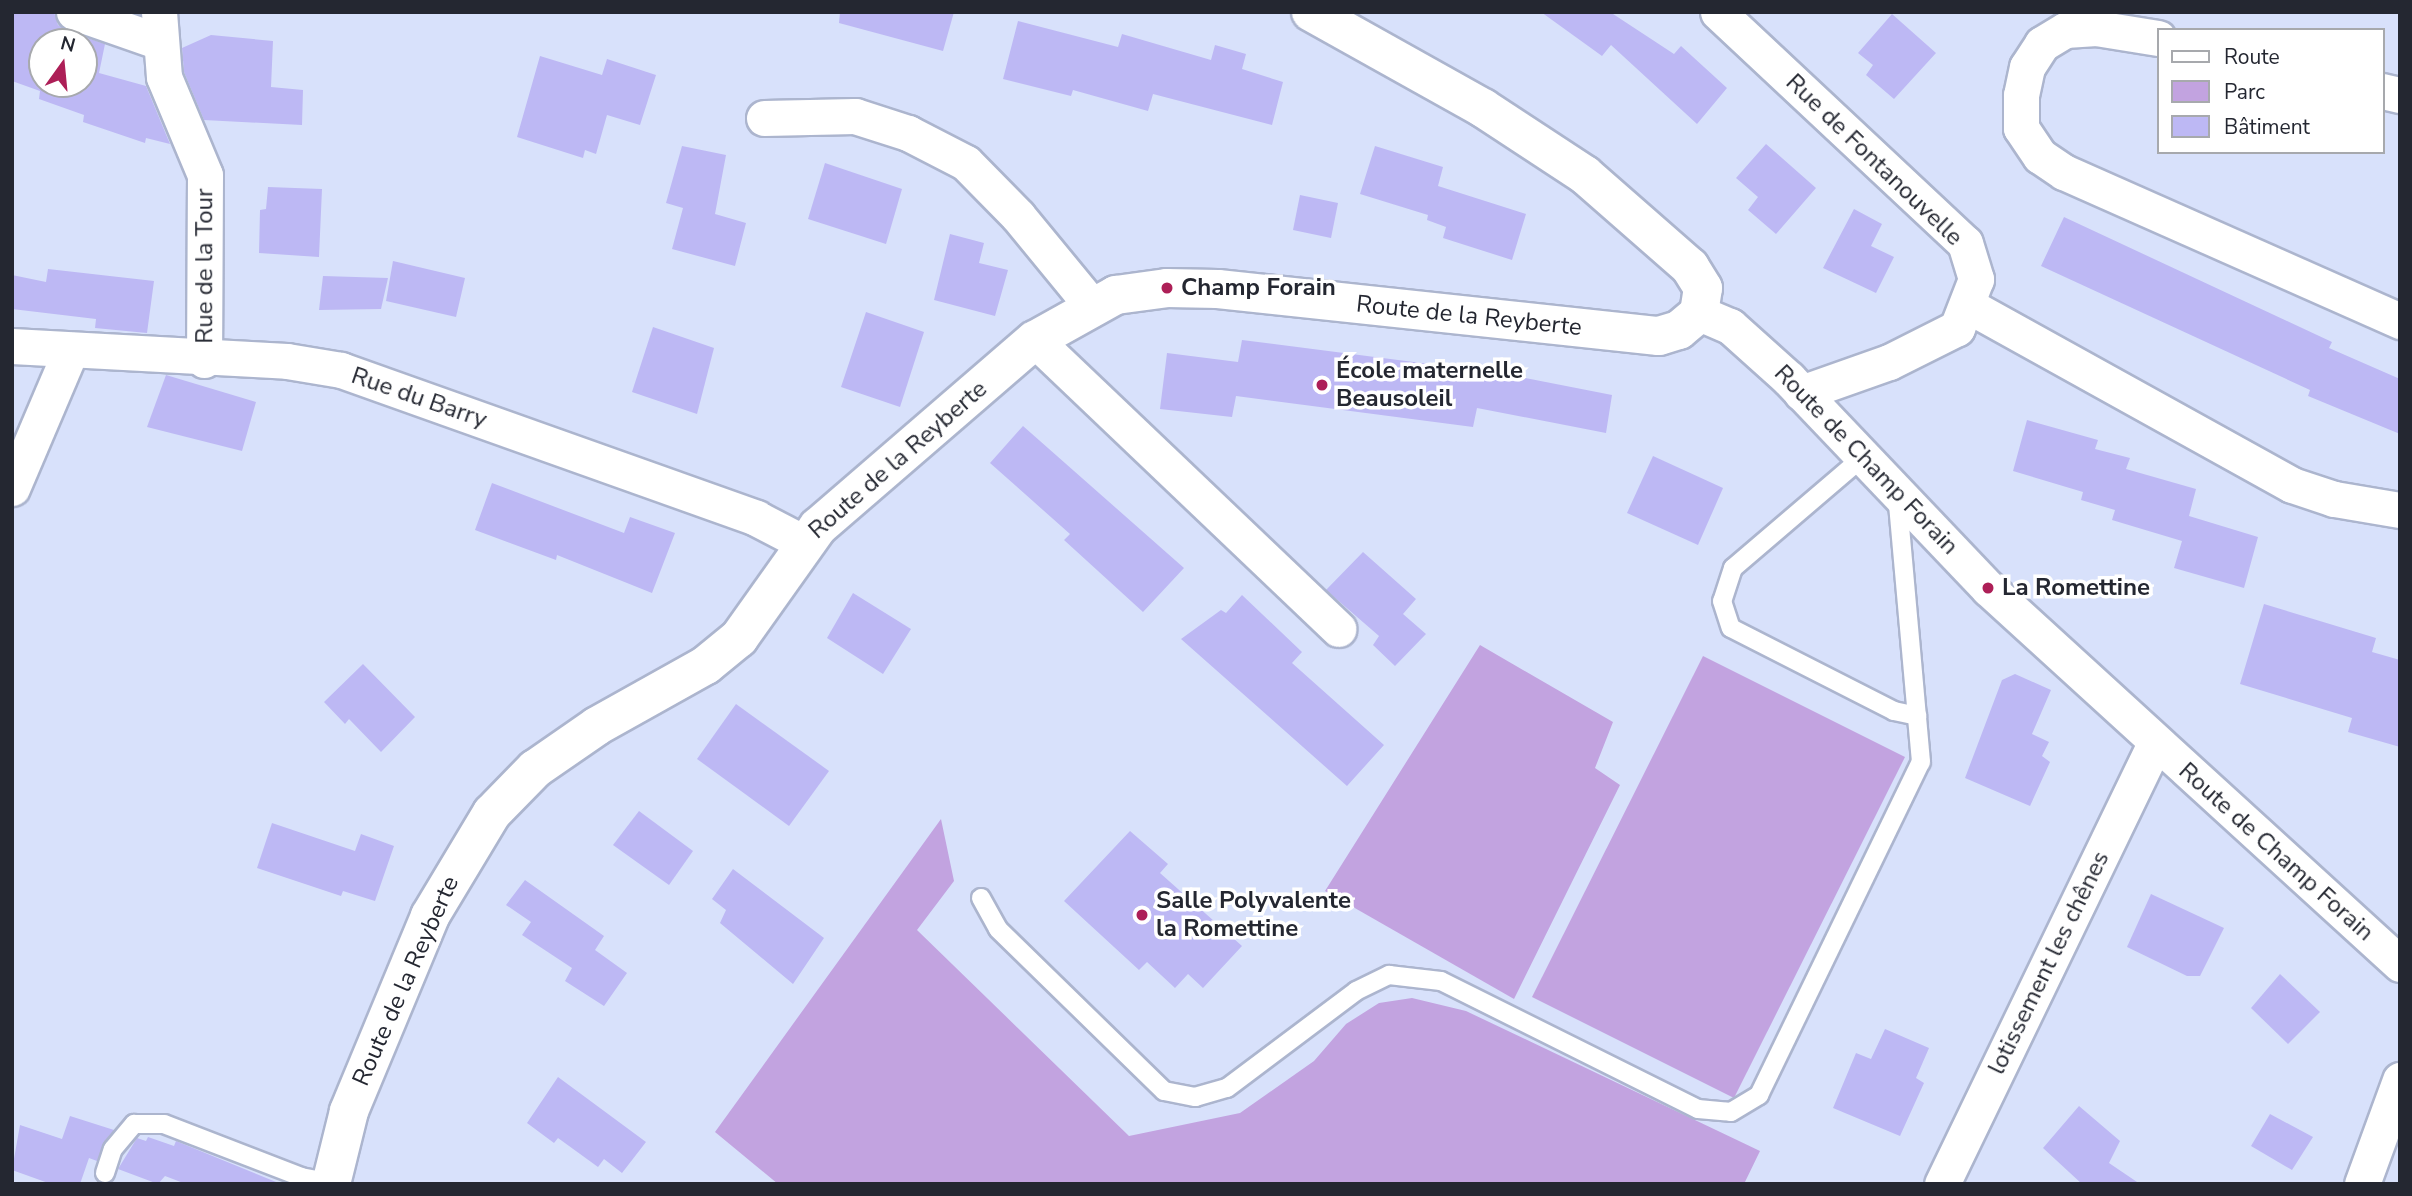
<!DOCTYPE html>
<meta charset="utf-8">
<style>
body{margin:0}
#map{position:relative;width:2412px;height:1196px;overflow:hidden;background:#d8e1fb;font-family:"Nunito Sans",sans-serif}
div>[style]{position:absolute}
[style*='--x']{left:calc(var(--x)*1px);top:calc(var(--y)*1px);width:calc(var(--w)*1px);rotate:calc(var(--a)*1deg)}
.green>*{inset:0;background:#c2a3e0}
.building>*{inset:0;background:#bdb8f4}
.roads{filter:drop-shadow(2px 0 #acb5ce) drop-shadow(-2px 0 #acb5ce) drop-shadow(0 2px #acb5ce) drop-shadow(0 -2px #acb5ce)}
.lane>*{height:18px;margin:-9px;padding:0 9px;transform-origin:9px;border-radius:9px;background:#fff}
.street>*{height:35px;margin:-17.5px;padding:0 17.5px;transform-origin:17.5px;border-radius:17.5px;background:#fff}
.secondary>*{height:38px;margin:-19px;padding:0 19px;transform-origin:19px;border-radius:19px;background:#fff}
.dots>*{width:19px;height:19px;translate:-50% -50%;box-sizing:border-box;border:4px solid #fff;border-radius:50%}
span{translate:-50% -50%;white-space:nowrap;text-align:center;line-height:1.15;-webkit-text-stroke:7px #fff;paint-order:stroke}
.street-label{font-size:24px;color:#242731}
.poi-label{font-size:24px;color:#242731;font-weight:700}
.left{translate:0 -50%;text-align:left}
.frame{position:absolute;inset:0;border:14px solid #242731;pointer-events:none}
.legend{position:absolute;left:2157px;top:28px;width:228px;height:126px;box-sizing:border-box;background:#fff;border:2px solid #a7a9ad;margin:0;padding:9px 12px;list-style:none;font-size:21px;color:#242731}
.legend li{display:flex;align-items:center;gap:14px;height:35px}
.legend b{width:35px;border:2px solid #a7a9ad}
.north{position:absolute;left:28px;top:28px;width:70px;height:70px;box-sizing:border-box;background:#fff;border:2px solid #a7a9ad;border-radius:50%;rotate:15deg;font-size:19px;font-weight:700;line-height:28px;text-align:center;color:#242731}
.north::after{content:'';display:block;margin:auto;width:24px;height:32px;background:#ad1f57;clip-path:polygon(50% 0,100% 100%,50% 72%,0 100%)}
</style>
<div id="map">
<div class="green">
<div style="clip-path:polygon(1480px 645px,1613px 722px,1595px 768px,1620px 785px,1514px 999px,1325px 891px)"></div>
<div style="clip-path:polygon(1703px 656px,1905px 757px,1734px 1098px,1532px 997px)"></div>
<div style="clip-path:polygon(941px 819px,954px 881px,917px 930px,1129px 1136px,1240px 1113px,1314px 1061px,1346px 1024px,1379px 1003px,1412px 998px,1466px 1011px,1760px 1151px,1744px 1184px,778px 1184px,715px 1132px)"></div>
</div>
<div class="building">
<div style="clip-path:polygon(evenodd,12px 12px,54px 12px,58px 25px,67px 31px,105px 44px,99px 73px,146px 86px,170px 144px,146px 138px,145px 143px,83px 122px,84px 115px,39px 99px,40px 91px,12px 81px,12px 12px,42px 42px,84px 42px,84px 84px,42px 84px,42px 42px)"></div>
<div style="clip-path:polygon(840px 12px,954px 12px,943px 51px,839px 23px)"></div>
<div style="clip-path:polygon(1541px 12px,1610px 12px,1674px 54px,1681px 46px,1727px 88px,1697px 124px,1611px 45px,1602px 56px)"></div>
<div style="clip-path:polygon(1892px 14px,1936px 53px,1894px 99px,1866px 75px,1873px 65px,1858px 53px)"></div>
<div style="clip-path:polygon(1018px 21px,1118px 47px,1122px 34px,1211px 60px,1215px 45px,1246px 54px,1242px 69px,1283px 82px,1272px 125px,1153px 94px,1148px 111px,1073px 90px,1071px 96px,1003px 79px)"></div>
<div style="clip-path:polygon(211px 35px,273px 41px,271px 87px,303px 90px,302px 125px,204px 120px,184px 72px,182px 48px)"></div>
<div style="clip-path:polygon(540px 56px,602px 75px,607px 59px,656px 75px,640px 125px,607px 115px,596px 154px,585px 150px,583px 158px,517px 137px)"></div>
<div style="clip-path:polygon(1766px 144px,1816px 188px,1776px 234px,1748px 210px,1758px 197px,1736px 178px)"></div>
<div style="clip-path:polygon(682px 146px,726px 155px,715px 214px,746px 223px,735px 266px,672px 249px,683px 208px,666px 203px)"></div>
<div style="clip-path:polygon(1375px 146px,1443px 167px,1438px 186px,1526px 214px,1512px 260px,1443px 238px,1446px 227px,1427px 220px,1428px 215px,1360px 194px)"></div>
<div style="clip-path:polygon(825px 163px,902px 189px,886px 244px,808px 219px)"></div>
<div style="clip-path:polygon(268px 187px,322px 189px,319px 257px,259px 253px,260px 210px,266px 209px)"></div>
<div style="clip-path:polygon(1300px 195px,1338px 203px,1331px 238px,1293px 230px)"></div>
<div style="clip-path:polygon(1854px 209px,1882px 224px,1871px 246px,1894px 257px,1876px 293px,1823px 268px)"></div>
<div style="clip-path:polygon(2064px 217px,2332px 342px,2329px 348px,2400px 379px,2400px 434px,2308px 396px,2310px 390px,2041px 266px)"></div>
<div style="clip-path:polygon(950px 234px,984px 243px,979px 263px,1008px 270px,995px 316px,934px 300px)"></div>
<div style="clip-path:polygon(393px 261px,465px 278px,456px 317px,386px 301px)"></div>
<div style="clip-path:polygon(48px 269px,154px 281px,147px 333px,95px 328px,96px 319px,12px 309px,12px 275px,46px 282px)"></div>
<div style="clip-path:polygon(323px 276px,388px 278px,381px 309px,319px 310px)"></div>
<div style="clip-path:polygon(866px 312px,924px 332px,900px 407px,841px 387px)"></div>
<div style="clip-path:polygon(653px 327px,714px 348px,697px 414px,632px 392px)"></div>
<div style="clip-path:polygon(1242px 340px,1499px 373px,1612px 395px,1606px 433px,1477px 408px,1473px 427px,1236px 396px,1232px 417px,1160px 409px,1167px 353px,1238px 362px)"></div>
<div style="clip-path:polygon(166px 375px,256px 402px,242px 451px,147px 427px)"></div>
<div style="clip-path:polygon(2027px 420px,2098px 440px,2095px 449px,2130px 458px,2126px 469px,2196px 489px,2189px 516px,2258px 537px,2244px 588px,2174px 568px,2182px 541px,2112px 520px,2115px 510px,2081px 500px,2083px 492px,2013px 471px)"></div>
<div style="clip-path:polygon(1023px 426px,1184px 568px,1143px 612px,1064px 540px,1070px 534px,990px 463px)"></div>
<div style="clip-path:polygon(1653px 456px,1723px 488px,1698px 545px,1627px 513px)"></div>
<div style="clip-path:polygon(492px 483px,624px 533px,630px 517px,675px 533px,652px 593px,557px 555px,556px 560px,475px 530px)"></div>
<div style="clip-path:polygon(1363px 552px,1416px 599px,1403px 614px,1426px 634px,1395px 666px,1373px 645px,1379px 636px,1326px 590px)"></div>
<div style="clip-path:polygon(853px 593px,911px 629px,883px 674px,827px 638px)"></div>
<div style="clip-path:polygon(1242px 595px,1302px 652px,1292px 663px,1384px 745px,1347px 786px,1181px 639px,1221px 610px,1226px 613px)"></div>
<div style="clip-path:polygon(2264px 604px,2376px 638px,2372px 652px,2400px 660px,2400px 747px,2348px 732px,2352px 718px,2240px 684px)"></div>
<div style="clip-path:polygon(363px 664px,415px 717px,381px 752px,349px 719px,345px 724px,324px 702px)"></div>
<div style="clip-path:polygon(2015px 674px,2051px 690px,2032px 734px,2049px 742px,2042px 756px,2050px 762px,2030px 806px,1965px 778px,2002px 680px)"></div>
<div style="clip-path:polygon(736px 704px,829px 771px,789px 826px,697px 759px)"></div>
<div style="clip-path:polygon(639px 811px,693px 851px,669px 885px,613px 845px)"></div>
<div style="clip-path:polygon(272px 823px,355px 851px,361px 834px,394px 846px,375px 901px,343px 891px,341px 896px,257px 868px)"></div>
<div style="clip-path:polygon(1130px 831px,1168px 864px,1160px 873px,1242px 946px,1203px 988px,1188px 974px,1175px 988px,1147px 962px,1139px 970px,1064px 901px)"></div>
<div style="clip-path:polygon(733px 869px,824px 938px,793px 984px,720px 923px,726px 910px,712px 899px)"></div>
<div style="clip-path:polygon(525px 880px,604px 936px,595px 950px,627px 973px,604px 1006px,565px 981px,572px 968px,522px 935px,531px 922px,506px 905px)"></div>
<div style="clip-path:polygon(2151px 894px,2224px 928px,2200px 976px,2187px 976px,2127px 947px)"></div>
<div style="clip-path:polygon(2280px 974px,2320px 1012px,2288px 1044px,2251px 1008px)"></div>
<div style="clip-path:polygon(1885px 1029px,1929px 1048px,1916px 1078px,1924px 1083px,1900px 1136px,1833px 1108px,1856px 1053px,1871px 1059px)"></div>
<div style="clip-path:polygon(558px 1077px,646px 1142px,622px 1173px,604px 1159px,598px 1167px,558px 1138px,554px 1143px,527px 1123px)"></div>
<div style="clip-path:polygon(2079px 1106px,2120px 1141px,2109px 1163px,2140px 1184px,2082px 1184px,2043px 1148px)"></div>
<div style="clip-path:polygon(2270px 1114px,2313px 1137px,2292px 1170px,2251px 1146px)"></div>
<div style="clip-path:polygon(70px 1116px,114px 1130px,97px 1161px,89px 1158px,80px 1184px,51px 1184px,12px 1170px,20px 1125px,62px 1139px)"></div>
<div style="clip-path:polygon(148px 1137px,174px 1146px,176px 1141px,281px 1184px,186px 1184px,165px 1176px,158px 1184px,118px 1169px,137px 1138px,146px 1141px)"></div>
</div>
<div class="roads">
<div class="lane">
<div style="--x:1863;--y:457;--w:171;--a:139.5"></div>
<div style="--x:1733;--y:568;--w:35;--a:108"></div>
<div style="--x:1722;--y:601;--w:28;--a:72"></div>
<div style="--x:1731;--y:628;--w:183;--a:27"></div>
<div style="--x:1894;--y:711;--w:24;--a:12"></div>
<div style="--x:981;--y:898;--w:35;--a:61"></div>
<div style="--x:998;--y:929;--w:232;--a:44.3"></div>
<div style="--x:1164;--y:1091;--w:32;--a:11"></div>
<div style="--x:1195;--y:1097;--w:33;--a:-16"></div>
<div style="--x:1227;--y:1088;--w:161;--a:-36.9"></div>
<div style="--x:1356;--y:991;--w:37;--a:-26"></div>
<div style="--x:1389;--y:975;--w:52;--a:6.6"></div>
<div style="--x:1441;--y:981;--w:287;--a:26.5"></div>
<div style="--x:1698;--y:1109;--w:33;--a:5"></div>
<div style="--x:1731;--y:1112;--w:33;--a:-31"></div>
<div style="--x:1759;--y:1095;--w:370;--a:-64.1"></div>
<div style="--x:1921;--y:762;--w:268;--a:-95.1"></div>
<div style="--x:105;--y:1173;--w:25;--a:-72"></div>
<div style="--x:113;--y:1149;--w:33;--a:-50"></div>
<div style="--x:134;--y:1124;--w:30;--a:0"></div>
<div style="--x:164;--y:1124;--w:147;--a:21.1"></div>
<div style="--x:301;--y:1177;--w:31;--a:11"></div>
</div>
<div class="street">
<div style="--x:74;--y:12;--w:91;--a:19.2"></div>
<div style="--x:159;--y:12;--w:65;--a:85.6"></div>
<div style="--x:164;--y:77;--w:106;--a:67.3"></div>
<div style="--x:205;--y:175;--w:185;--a:90.3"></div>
<div style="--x:1718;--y:12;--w:338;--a:43.1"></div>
<div style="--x:1965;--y:243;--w:38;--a:73"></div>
<div style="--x:1976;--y:279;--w:53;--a:111.2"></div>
<div style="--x:1957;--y:328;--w:76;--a:153.4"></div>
<div style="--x:1889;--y:362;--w:93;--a:160.6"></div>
<div style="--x:2158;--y:38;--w:63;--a:-170.8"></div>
<div style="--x:2096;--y:28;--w:31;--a:176"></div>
<div style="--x:2065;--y:30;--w:27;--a:149"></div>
<div style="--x:2042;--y:44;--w:27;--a:123"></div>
<div style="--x:2027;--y:67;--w:29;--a:102"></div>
<div style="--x:2021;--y:95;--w:33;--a:90"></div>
<div style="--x:2021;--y:128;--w:34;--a:56"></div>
<div style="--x:2040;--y:156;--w:29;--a:34"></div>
<div style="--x:2064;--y:172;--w:368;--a:23.9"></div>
<div style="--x:2382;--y:91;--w:18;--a:13"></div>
<div style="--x:764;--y:118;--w:91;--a:-1.3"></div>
<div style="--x:855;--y:116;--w:56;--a:17.8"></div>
<div style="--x:908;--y:133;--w:65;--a:27.3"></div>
<div style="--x:966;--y:163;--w:74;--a:45.5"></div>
<div style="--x:1018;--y:216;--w:117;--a:50.6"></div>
<div style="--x:1969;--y:306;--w:369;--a:29"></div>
<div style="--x:2292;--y:485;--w:44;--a:18.4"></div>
<div style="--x:2334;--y:499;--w:67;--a:9.5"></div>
<div style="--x:1699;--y:313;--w:34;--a:23"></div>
<div style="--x:1730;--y:326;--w:79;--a:41.9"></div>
<div style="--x:1789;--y:379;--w:289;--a:46.4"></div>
<div style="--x:1988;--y:588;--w:558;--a:42.38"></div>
<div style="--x:1035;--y:340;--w:419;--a:43.6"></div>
<div style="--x:12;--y:346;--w:275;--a:3.1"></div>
<div style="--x:287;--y:361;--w:55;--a:9.5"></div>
<div style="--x:341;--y:370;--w:441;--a:19.6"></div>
<div style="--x:756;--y:518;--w:54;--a:27.5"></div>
<div style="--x:12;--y:488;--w:150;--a:-66.9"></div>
<div style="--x:1942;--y:1184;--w:490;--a:-64.2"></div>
<div style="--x:2362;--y:1184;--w:111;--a:-69.9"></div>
</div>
<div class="secondary">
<div style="--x:331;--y:1184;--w:75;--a:-76.1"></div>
<div style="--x:349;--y:1111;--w:211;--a:-67.4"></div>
<div style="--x:430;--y:916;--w:120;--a:-59"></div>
<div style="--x:492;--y:813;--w:62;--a:-45.7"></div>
<div style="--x:535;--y:769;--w:75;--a:-34.7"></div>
<div style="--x:597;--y:726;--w:125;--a:-29.2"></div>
<div style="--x:706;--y:665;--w:43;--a:-39.3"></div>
<div style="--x:739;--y:638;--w:136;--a:-54.6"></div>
<div style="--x:818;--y:527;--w:286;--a:-40.8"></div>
<div style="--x:1035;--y:340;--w:93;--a:-29.1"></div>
<div style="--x:1116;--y:295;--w:51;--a:-7.8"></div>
<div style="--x:1167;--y:288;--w:51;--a:1.1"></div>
<div style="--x:1218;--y:289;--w:443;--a:6.1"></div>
<div style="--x:1659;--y:336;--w:21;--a:-17"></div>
<div style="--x:1679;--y:330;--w:26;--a:-40"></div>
<div style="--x:1699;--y:313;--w:25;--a:-81"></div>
<div style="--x:1703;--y:288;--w:25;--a:-122"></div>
<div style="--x:1690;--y:267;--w:140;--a:-138.8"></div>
<div style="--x:1585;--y:175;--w:122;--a:-146.7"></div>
<div style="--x:1483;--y:108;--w:197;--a:-150.8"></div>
</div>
</div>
<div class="dots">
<div style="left:1167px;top:288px;background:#ad1f57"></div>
<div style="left:1322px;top:385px;background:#ad1f57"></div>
<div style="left:1988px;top:588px;background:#ad1f57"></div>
<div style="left:1142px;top:915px;background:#ad1f57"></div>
</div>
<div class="street-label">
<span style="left:1874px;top:160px;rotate:44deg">Rue de Fontanouvelle</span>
<span style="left:205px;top:266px;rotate:-90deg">Rue de la Tour</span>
<span style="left:1469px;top:316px;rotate:6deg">Route de la Reyberte</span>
<span style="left:419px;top:398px;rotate:19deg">Rue du Barry</span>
<span style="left:898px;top:460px;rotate:-41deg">Route de la Reyberte</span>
<span style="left:1866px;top:460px;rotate:46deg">Route de Champ Forain</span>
<span style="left:2276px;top:852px;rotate:42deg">Route de Champ Forain</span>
<span style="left:2049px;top:963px;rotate:-64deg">lotissement les chênes</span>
<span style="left:406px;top:981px;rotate:-66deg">Route de la Reyberte</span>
</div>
<div class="poi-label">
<span class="left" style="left:1181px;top:288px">Champ Forain</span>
<span class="left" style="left:1336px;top:385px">École maternelle<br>Beausoleil</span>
<span class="left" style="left:2002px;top:588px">La Romettine</span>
<span class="left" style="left:1156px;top:915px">Salle Polyvalente<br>la Romettine</span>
</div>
<div class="frame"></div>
<ul class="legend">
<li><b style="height:9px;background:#fff"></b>Route</li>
<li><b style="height:19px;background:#c2a3e0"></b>Parc</li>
<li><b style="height:19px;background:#bdb8f4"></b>Bâtiment</li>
</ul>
<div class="north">N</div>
</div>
